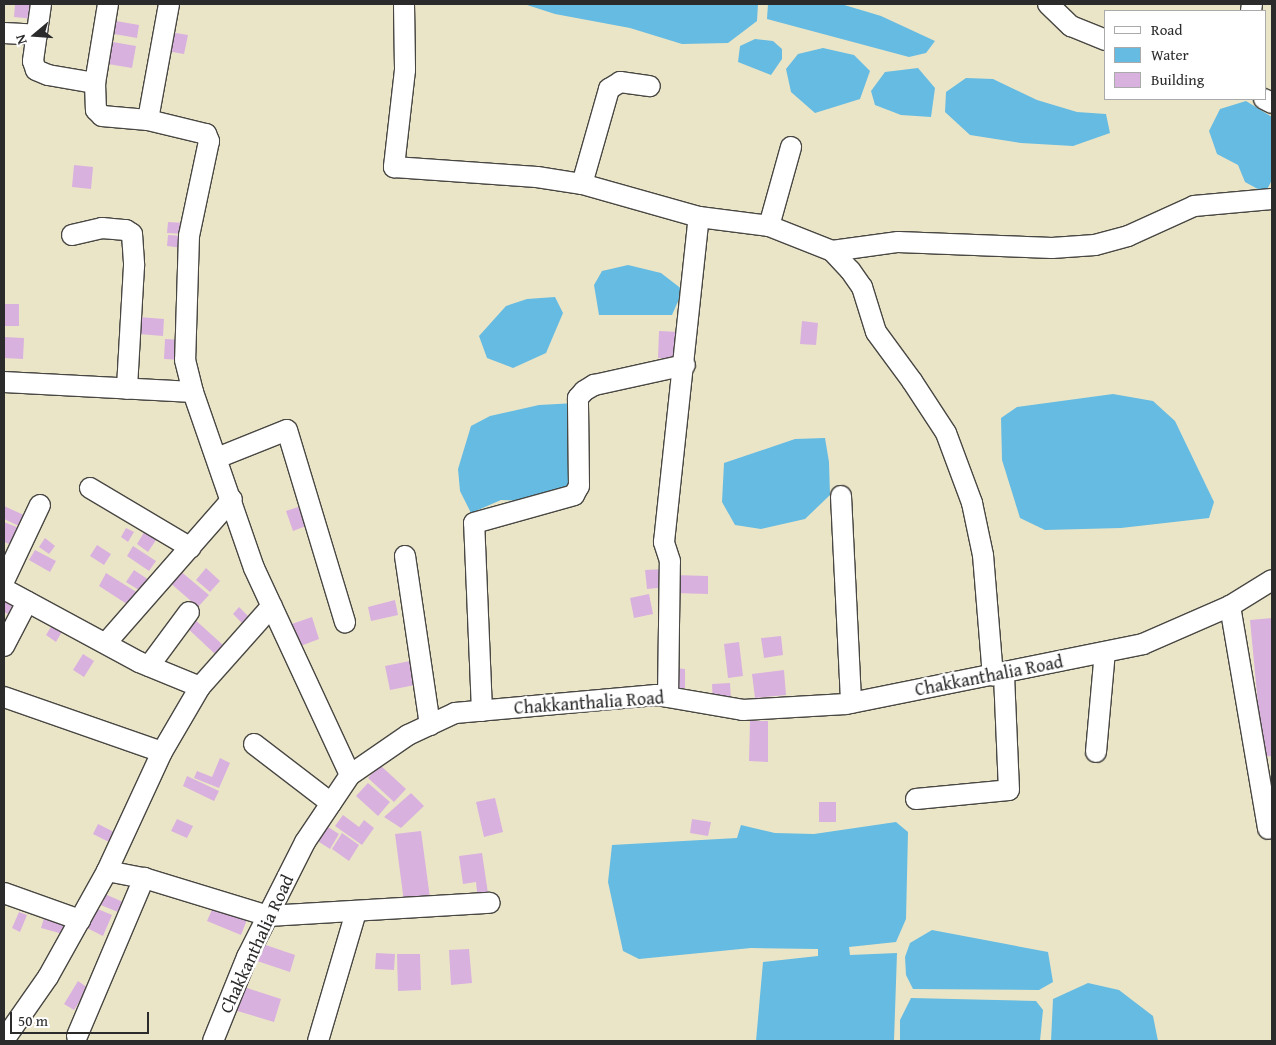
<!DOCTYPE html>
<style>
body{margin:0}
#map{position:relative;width:1276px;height:1045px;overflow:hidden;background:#ebe5c8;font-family:"Gentium Book Plus",serif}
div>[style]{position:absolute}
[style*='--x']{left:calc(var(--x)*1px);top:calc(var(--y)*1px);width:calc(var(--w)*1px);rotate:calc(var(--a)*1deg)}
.water>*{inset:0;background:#65bbe1}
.building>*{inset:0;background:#d9b1de}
.roads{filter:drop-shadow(1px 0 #484743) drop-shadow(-1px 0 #484743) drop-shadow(0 1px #484743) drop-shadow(0 -1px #484743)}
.minor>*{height:20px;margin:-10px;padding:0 10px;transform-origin:10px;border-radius:10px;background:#fff}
span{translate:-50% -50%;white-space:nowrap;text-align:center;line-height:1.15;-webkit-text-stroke:5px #fff;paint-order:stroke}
.street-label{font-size:18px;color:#2b2b2b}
.frame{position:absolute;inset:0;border:5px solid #2b2b2b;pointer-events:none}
.legend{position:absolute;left:1104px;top:10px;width:162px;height:90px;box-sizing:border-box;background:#fff;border:1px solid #aaa;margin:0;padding:6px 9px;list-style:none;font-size:15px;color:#2b2b2b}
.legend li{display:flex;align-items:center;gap:10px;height:25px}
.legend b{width:25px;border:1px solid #aaa}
.north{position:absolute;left:10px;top:10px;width:50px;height:50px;-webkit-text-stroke:4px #fff;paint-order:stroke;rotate:252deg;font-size:14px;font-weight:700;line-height:20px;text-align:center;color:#2b2b2b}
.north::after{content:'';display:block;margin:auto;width:18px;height:22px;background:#2b2b2b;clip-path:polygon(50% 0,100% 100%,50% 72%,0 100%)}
.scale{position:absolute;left:10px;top:1012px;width:139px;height:22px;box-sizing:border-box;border:2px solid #2b2b2b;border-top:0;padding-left:6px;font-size:15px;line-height:18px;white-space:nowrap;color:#2b2b2b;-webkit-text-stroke:4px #fff;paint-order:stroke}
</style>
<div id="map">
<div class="water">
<div style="clip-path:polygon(524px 4px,758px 4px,757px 21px,728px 43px,682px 44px,630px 28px,555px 14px)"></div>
<div style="clip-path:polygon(768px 4px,841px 4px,881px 16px,935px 41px,926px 53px,909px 57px,767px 19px)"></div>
<div style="clip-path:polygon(755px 39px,773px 41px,782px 49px,782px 59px,771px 75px,738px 62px,740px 46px)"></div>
<div style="clip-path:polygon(823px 48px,854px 55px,870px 71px,860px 99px,815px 113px,791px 92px,786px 69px,798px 54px)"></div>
<div style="clip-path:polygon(918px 68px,935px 88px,931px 117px,901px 115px,875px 105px,871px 91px,885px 72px)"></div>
<div style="clip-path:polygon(966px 78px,993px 79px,1037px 100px,1077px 112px,1106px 114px,1110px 133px,1073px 146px,1021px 143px,970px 135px,945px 112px,946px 92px)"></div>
<div style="clip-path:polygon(1246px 101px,1272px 117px,1272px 180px,1265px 193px,1245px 182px,1238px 165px,1217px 154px,1209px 131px,1220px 109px)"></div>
<div style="clip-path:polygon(628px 265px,661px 273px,683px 290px,672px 315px,599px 315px,594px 285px,602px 271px)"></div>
<div style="clip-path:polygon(555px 297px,563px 313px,546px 353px,513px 368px,487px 358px,479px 336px,506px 306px,527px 299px)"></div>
<div style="clip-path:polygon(1113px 394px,1153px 401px,1175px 421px,1214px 502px,1209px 518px,1121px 528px,1045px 530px,1020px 518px,1002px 460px,1001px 418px,1017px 407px)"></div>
<div style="clip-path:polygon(576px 403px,576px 476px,564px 492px,532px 501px,501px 500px,471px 513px,460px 491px,458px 469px,471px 426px,490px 416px,539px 405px)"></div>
<div style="clip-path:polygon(825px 438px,829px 462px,830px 495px,805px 519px,761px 529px,735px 525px,722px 502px,724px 463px,795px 439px)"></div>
<div style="clip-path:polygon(896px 822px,908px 832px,906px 919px,896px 942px,849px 947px,850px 955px,897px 953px,894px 1041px,756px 1041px,763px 962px,818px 956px,818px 949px,751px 948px,639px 959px,623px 951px,608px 882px,612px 845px,737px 838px,741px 825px,775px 833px,814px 834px)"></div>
<div style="clip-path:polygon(932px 930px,1048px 952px,1053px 982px,1039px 990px,913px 989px,906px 975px,905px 957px,910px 943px)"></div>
<div style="clip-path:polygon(1088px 983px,1119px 990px,1153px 1016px,1158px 1041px,1051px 1041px,1053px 999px)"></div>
<div style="clip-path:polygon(911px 998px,1036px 1001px,1043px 1010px,1040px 1041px,900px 1041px,900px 1020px)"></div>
</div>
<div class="building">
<div style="clip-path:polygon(15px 4px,36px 4px,35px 19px,14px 17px)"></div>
<div style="clip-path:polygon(116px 21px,139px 25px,137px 38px,114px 34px)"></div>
<div style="clip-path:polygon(170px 32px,188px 35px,184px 54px,167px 51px)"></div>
<div style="clip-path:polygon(113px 42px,136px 46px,132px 68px,108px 64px)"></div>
<div style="clip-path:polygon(74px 165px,93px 167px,91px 189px,72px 187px)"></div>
<div style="clip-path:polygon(168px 222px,185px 223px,184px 234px,167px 233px)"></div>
<div style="clip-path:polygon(168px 235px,184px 236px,183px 248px,167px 246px)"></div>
<div style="clip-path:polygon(4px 304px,19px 304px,19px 326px,4px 326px)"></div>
<div style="clip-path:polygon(139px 317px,164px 319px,163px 336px,139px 334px)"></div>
<div style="clip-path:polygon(802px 321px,818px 323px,816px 345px,800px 344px)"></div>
<div style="clip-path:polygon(659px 331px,679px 332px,678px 359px,658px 358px)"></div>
<div style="clip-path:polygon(4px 337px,24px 338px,23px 359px,4px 358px)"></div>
<div style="clip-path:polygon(165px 339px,183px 340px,182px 360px,164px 359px)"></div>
<div style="clip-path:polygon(304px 505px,311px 524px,293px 531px,286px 511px)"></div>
<div style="clip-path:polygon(4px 506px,26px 516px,21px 527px,4px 519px)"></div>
<div style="clip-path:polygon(4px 522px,19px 528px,12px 545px,4px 542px)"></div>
<div style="clip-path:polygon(126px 528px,134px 532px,128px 542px,121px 537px)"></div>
<div style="clip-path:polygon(146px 529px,158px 537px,148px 552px,137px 544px)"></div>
<div style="clip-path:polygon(45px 538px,55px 546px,49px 554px,39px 547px)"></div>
<div style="clip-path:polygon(97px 545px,111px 554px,104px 565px,90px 556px)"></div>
<div style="clip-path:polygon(133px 546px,156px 561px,149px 571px,127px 556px)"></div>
<div style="clip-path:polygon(35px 550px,56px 561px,50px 572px,29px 560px)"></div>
<div style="clip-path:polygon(206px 568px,220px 581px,210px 592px,196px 580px)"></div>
<div style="clip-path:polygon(665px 569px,667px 587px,647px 589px,645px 570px)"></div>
<div style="clip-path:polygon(134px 570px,149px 580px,142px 592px,126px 582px)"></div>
<div style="clip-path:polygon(179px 570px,209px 595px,198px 607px,169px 582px)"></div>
<div style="clip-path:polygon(106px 573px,138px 593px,130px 606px,99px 586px)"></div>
<div style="clip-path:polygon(675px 575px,708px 576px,708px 594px,674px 593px)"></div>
<div style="clip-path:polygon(4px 593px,21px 602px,14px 617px,4px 612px)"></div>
<div style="clip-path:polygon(649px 594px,653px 614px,634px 618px,630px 598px)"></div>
<div style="clip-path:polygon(395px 600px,398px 615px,371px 621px,368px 607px)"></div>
<div style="clip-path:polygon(239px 607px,251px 619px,244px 625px,233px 614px)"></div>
<div style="clip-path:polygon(192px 617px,223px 645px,215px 654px,184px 625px)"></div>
<div style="clip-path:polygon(312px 617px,319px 639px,298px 647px,289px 625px)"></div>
<div style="clip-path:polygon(1272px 618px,1272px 756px,1263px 757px,1250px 620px)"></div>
<div style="clip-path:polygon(54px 622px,64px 628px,56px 642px,46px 635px)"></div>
<div style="clip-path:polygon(781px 636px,783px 655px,764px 658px,761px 638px)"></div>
<div style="clip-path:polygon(739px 642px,743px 676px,728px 678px,724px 644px)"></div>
<div style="clip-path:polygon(83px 654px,94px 661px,84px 677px,73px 670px)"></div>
<div style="clip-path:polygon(410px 661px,415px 685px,390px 690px,385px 666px)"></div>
<div style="clip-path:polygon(674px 668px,685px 669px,685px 688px,673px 688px)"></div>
<div style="clip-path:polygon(784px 670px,786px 695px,755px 698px,752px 674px)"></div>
<div style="clip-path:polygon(730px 683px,731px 700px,713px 702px,712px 684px)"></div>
<div style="clip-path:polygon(750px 721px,768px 721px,768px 762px,749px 761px)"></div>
<div style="clip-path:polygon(220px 758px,230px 763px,219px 788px,194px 778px,197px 771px,212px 777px)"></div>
<div style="clip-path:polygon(380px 765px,406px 789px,394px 802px,368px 778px)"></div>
<div style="clip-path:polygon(187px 776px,219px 791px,214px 801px,183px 786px)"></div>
<div style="clip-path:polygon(368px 783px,390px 802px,378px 816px,356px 796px)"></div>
<div style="clip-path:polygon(411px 793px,424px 806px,401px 828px,384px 817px)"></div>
<div style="clip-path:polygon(495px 798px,503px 832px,484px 837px,476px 802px)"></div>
<div style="clip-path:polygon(819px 802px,836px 802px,836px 822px,819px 822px)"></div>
<div style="clip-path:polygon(343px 815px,359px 827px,364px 820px,374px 828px,362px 845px,335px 826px)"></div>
<div style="clip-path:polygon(177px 819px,193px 826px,187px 838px,171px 831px)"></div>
<div style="clip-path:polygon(692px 819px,711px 822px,708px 836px,690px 833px)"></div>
<div style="clip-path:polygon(98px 824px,116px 833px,111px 843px,93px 834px)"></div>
<div style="clip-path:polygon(325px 825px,339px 834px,330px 849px,316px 840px)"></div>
<div style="clip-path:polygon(421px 831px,430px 898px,404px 902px,395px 834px)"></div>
<div style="clip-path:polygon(342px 833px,359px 845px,349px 861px,332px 849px)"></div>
<div style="clip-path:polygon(482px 853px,489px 900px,478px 901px,476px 882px,463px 884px,459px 856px)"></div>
<div style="clip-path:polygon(98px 891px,123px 902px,118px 912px,93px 902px)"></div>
<div style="clip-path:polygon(215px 903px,248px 917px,241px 935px,207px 921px)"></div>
<div style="clip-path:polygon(93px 907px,112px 915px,103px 936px,85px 927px)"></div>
<div style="clip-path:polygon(19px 912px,27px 915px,20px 932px,12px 928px)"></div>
<div style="clip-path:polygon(44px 918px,66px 925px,63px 934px,41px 928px)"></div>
<div style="clip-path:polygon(260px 943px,295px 955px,290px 972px,254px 960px)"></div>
<div style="clip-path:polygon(469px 949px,472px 983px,451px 985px,449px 950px)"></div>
<div style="clip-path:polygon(376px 953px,395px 954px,394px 970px,375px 969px)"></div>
<div style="clip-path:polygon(397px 954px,420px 954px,421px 990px,398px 991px)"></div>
<div style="clip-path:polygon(78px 981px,88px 988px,74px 1010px,64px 1004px)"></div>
<div style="clip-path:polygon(241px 986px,281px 999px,274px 1022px,234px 1010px)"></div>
</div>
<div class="roads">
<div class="minor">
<div style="--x:41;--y:4;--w:58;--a:98"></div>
<div style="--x:33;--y:61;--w:9;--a:72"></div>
<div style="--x:36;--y:70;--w:13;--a:23"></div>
<div style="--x:48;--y:75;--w:48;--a:9.7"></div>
<div style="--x:108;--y:4;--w:80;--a:99.3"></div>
<div style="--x:95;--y:83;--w:27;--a:88"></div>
<div style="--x:96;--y:110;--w:8;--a:45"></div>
<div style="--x:102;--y:116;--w:46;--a:5"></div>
<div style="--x:169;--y:4;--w:118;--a:100.3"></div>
<div style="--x:148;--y:120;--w:60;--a:13.6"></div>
<div style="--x:206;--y:134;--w:8;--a:67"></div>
<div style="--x:209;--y:141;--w:97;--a:101.9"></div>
<div style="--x:189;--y:236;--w:124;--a:91.8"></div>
<div style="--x:185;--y:360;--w:33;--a:76"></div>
<div style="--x:193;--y:392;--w:186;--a:70.9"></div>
<div style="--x:254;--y:568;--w:228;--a:65.1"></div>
<div style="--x:404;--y:4;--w:66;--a:89.1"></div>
<div style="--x:405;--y:70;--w:98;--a:96.5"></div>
<div style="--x:394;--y:167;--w:143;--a:4"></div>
<div style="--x:537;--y:177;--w:46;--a:8.8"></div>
<div style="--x:582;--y:184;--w:122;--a:15.8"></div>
<div style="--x:699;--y:217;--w:71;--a:7.3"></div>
<div style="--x:769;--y:226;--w:68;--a:21.6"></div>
<div style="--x:832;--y:251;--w:26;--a:47"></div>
<div style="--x:850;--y:270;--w:21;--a:55"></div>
<div style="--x:862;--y:287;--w:47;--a:72.7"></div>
<div style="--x:876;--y:332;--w:61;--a:53.7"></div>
<div style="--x:912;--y:381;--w:62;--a:56.8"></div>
<div style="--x:946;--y:433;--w:75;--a:69.6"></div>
<div style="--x:972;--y:503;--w:53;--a:78.1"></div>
<div style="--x:983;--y:555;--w:121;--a:85.3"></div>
<div style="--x:1048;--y:4;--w:32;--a:44"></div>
<div style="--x:1071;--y:26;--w:37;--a:22"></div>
<div style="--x:1251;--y:11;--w:7;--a:-82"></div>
<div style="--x:4;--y:33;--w:33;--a:3"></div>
<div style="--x:1264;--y:99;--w:9;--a:27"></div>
<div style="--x:582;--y:184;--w:99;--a:-74.1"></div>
<div style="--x:609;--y:89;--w:13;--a:-32"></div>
<div style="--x:620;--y:82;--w:30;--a:8"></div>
<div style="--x:769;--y:226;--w:82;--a:-74.4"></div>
<div style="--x:72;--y:235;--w:31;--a:-13"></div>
<div style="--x:102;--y:228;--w:24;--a:5"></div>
<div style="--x:126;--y:230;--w:7;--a:34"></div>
<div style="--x:132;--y:234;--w:32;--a:86"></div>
<div style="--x:134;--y:266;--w:123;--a:93.3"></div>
<div style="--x:832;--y:251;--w:67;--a:-7.8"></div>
<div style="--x:898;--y:242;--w:154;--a:2.2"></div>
<div style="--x:1052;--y:248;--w:43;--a:-4"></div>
<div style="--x:1095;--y:245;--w:34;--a:-15"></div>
<div style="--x:1128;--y:236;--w:72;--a:-24.4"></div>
<div style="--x:1194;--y:206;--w:78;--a:-5.1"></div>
<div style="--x:4;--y:382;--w:189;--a:3"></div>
<div style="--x:217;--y:458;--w:75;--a:-21.8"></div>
<div style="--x:287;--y:430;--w:201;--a:73.2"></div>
<div style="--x:90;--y:488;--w:117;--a:30.7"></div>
<div style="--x:841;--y:496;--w:207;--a:87.2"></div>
<div style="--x:405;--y:556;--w:171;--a:81.6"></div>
<div style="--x:4;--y:581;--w:84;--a:-64.7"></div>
<div style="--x:4;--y:589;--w:153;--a:28.4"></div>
<div style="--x:139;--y:662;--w:66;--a:22.3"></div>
<div style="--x:1230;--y:606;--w:226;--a:80.3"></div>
<div style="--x:106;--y:643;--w:191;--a:-48.8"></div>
<div style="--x:4;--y:646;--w:50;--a:-62.4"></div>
<div style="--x:149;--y:666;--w:67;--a:-53.5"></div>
<div style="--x:4;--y:697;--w:167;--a:19.2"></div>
<div style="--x:668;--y:697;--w:136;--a:-89.2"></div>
<div style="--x:670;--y:561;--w:20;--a:-108"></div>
<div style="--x:664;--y:542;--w:327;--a:-83.9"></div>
<div style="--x:482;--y:711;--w:188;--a:-92.4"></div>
<div style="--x:474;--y:523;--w:104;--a:-15.6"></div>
<div style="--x:574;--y:495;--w:10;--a:-61"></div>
<div style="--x:579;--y:486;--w:88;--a:-90.7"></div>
<div style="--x:578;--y:398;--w:9;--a:-49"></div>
<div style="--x:584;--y:391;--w:12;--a:-31"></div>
<div style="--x:594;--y:385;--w:93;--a:-12.4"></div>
<div style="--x:254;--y:744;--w:97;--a:37.5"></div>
<div style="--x:1096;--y:752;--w:100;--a:-84.9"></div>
<div style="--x:916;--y:799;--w:93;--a:-5.5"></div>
<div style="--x:1009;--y:790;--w:116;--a:-92.5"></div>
<div style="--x:107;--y:871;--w:38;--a:11"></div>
<div style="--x:144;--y:878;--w:130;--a:17"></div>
<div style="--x:268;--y:916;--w:222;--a:-3.4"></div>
<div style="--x:4;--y:893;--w:81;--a:19.6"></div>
<div style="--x:77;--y:1036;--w:172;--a:-67"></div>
<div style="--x:4;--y:1040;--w:77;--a:-55.1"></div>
<div style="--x:48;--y:977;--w:121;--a:-60.9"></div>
<div style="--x:107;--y:871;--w:131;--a:-65.2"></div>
<div style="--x:162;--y:752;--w:75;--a:-59.7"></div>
<div style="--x:200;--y:687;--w:108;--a:-48.4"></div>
<div style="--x:213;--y:1041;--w:91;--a:-68"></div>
<div style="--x:247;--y:957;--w:129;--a:-63.2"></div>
<div style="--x:305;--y:842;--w:81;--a:-56.1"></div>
<div style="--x:350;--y:775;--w:70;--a:-34.6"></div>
<div style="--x:408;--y:735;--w:52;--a:-25.1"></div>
<div style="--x:455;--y:713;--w:202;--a:-5.1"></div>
<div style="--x:656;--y:695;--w:88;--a:9.8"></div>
<div style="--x:743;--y:710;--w:103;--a:-3.3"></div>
<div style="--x:846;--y:704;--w:303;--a:-11.4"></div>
<div style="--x:1143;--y:644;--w:95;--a:-23.6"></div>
<div style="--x:1230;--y:606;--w:49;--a:-31.8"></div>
<div style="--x:318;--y:1041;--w:134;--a:-73.6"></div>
</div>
</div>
<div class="street-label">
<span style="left:989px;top:676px;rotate:-11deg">Chakkanthalia Road</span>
<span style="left:589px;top:703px;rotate:-4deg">Chakkanthalia Road</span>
<span style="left:257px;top:944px;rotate:-65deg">Chakkanthalia Road</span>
</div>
<div class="frame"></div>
<ul class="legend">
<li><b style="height:6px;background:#fff"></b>Road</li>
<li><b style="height:14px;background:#65bbe1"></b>Water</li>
<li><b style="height:14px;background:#d9b1de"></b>Building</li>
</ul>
<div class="north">N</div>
<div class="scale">50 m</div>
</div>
